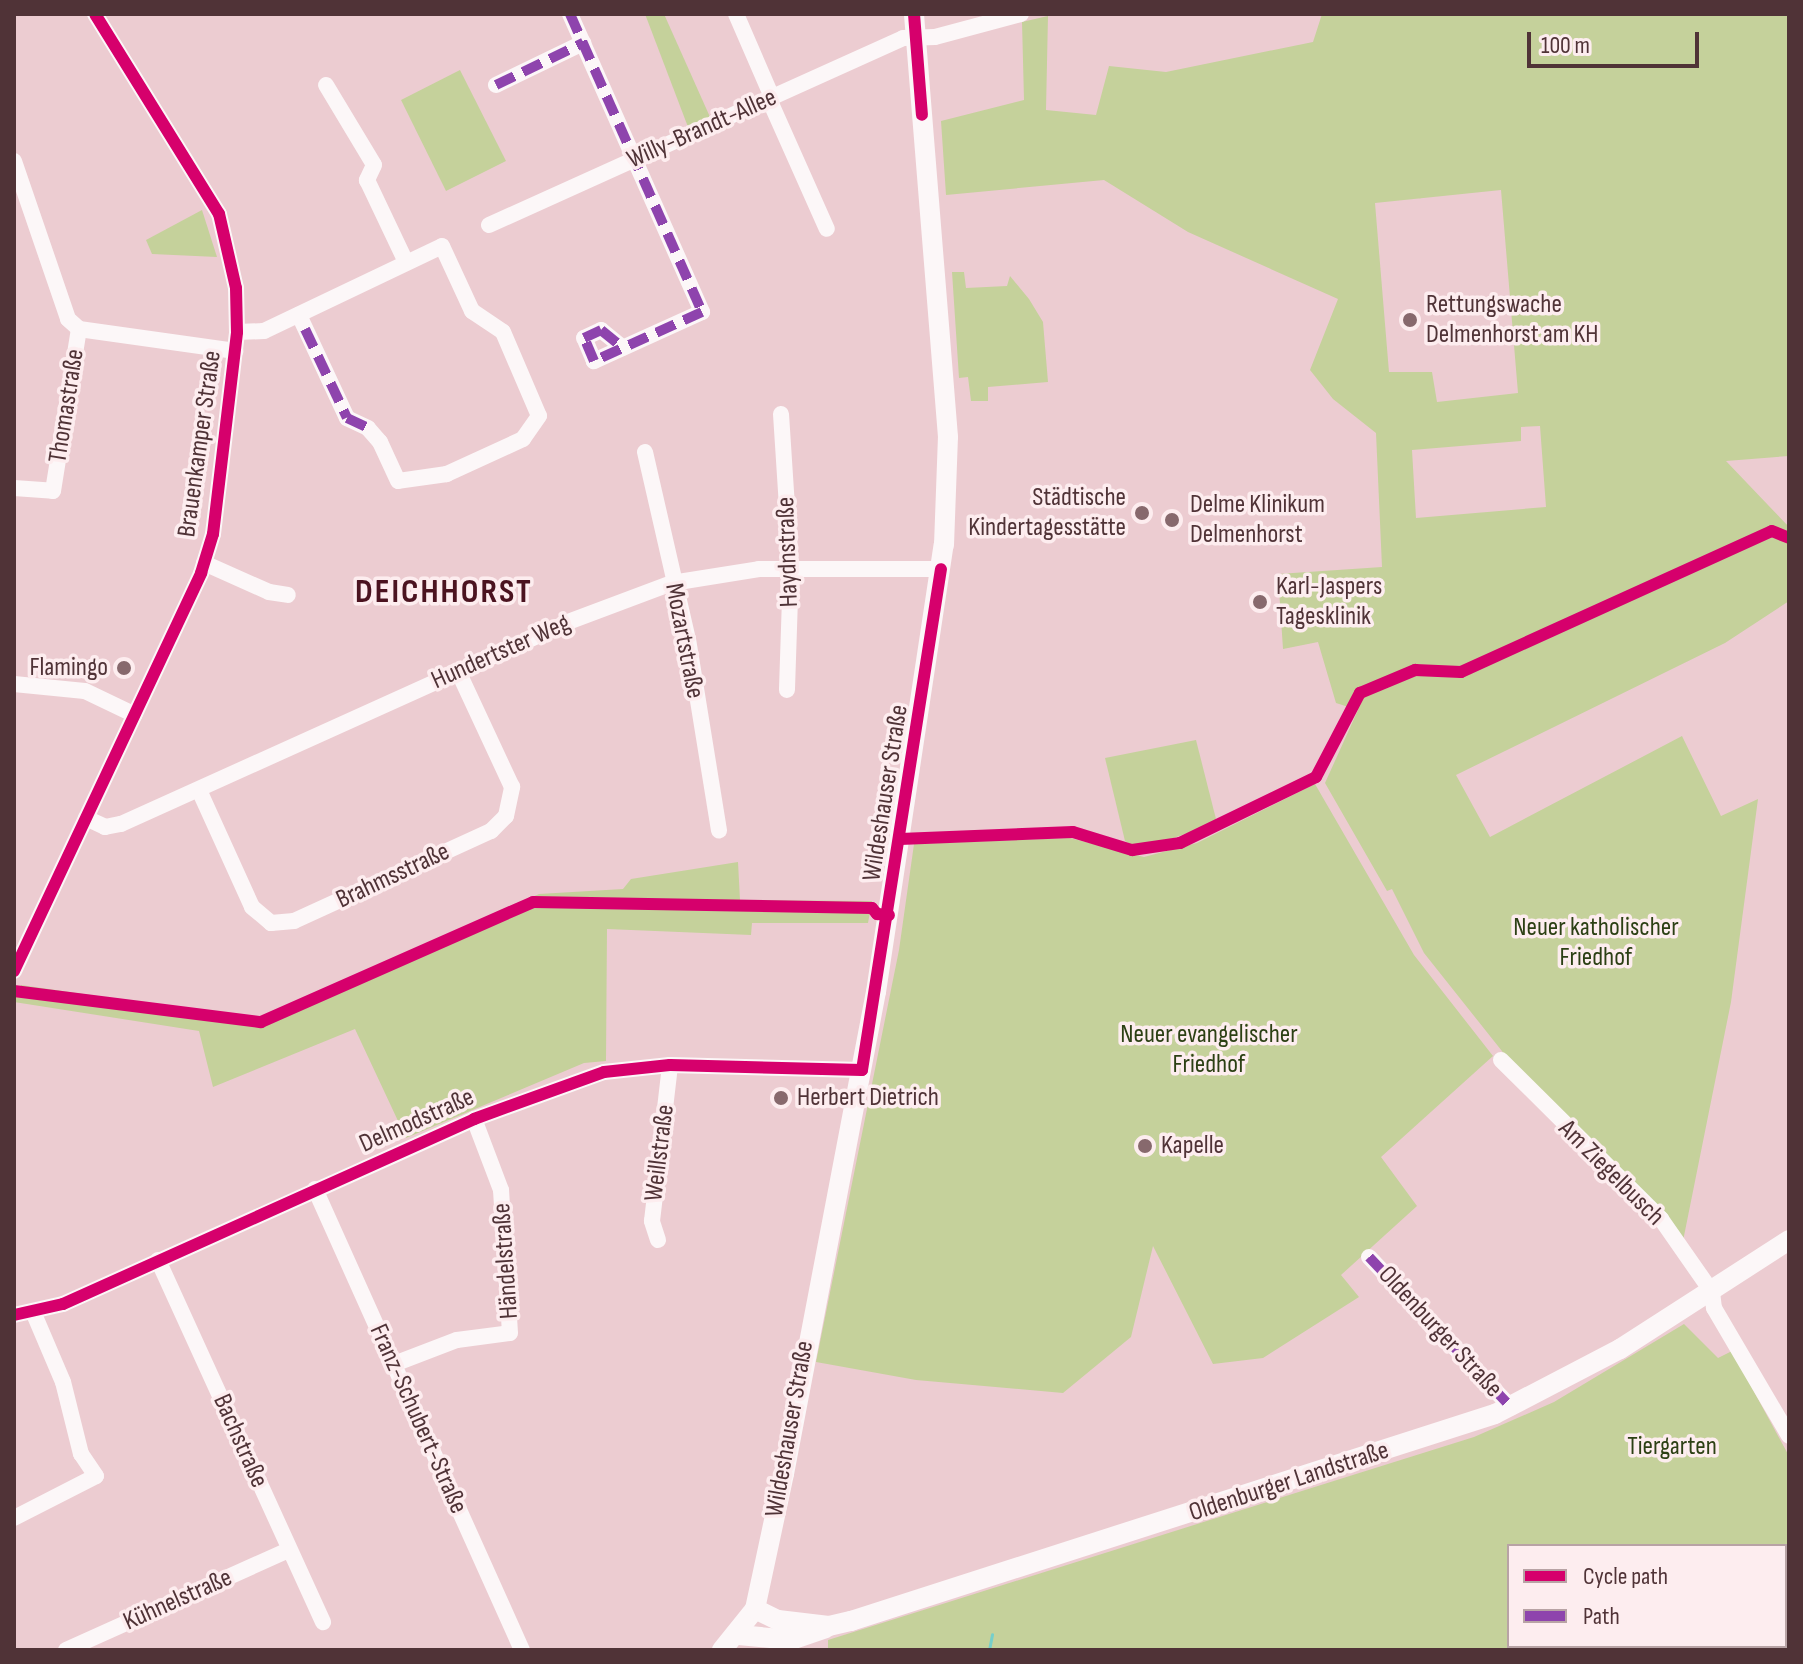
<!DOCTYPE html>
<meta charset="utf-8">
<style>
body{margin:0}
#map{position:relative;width:1803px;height:1664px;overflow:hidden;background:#ecccd1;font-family:"Sofia Sans Condensed",sans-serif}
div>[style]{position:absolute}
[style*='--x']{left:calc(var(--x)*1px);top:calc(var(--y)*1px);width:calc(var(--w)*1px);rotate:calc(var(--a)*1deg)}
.green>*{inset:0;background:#c5d19b}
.stream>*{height:3px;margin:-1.5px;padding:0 1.5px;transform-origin:1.5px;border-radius:1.5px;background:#75cfcb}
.minor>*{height:16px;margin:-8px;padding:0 8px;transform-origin:8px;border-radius:8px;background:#fcf7f8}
.major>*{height:20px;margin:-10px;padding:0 10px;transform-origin:10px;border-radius:10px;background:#fcf7f8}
.quiet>*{height:10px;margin-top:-5px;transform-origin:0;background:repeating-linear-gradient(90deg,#8e44ad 0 20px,transparent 0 30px)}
.cycleway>*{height:12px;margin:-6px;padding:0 6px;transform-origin:6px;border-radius:6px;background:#d6006c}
.dots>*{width:22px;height:22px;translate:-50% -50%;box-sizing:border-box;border:4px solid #fdedef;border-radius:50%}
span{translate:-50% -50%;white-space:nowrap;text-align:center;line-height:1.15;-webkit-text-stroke:7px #fdedef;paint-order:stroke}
.street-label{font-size:26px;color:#503337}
.poi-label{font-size:26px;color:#503337}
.left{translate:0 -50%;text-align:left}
.right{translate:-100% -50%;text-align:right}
.park-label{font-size:26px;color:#2c4014}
.district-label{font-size:34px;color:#4b1320;font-weight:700;letter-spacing:2px}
.frame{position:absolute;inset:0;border:16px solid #503337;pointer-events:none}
.legend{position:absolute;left:1507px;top:1544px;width:280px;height:104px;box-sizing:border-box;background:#fdedef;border:2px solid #b8a3a5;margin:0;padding:10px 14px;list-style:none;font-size:24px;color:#503337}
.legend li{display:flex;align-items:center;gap:16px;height:40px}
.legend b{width:40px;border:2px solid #b8a3a5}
.scale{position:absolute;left:1527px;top:32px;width:172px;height:36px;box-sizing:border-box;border:4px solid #503337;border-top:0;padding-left:10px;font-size:24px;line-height:28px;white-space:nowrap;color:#503337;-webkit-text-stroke:6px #fdedef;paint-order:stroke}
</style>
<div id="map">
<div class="green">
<div style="clip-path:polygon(645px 14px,664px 14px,710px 117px,688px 127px)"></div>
<div style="clip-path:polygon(evenodd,1322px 14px,1789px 14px,1789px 456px,1726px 461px,1789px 527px,1789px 601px,1725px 643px,1456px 775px,1490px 837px,1682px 736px,1721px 816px,1758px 799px,1731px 1002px,1683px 1241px,1544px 1104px,1424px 953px,1392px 889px,1387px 891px,1325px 783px,1358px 710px,1336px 703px,1318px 642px,1283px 649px,1278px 574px,1382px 567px,1376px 433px,1333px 399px,1310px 370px,1338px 299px,1188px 232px,1104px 180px,946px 195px,941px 121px,1024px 100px,1022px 22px,1048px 16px,1046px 110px,1096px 115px,1109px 66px,1166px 72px,1313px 42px,1322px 14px,1501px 190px,1518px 393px,1437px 402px,1432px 372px,1389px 372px,1375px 203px,1501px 190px,1322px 14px,1540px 426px,1546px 507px,1416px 518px,1412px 450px,1521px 441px,1521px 427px,1540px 426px)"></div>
<div style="clip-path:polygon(460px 70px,506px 161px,446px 191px,401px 100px)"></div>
<div style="clip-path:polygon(202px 210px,217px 257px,152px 254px,146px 240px)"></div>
<div style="clip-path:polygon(952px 272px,964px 272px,966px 288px,1007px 286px,1010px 276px,1029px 299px,1043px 322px,1048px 382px,988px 387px,988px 401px,971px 401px,968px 377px,959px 378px)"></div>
<div style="clip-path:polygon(1196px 740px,1217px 823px,1153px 845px,1134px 846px,1125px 841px,1105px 758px)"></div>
<div style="clip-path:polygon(1315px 784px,1414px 955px,1493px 1056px,1381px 1157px,1417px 1206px,1341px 1275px,1359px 1297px,1263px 1358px,1213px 1364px,1153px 1246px,1131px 1337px,1063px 1393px,916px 1380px,816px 1362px,899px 950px,914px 844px,1070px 838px,1144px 857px,1197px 843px)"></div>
<div style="clip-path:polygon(738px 862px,740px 900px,872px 901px,868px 923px,752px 923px,751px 935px,607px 929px,606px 1061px,584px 1063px,406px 1138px,355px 1029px,213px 1087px,199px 1031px,14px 1002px,21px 985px,257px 1019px,539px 894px,623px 889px,631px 879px)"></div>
<div style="clip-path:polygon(evenodd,1684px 1324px,1718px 1358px,1732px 1351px,1789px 1456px,1789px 1650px,828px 1650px,828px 1640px,1474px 1437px,1554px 1402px,1684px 1324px,1509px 1546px,1785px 1546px,1785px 1646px,1509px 1646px,1509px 1546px)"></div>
</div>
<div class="stream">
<div style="--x:989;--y:1650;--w:16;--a:-79"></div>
</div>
<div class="minor">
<div style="--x:570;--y:14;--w:326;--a:66.1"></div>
<div style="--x:702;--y:312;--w:119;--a:155.6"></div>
<div style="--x:594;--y:361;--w:25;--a:-113"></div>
<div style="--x:584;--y:338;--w:19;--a:-25"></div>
<div style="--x:601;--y:330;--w:28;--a:39"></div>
<div style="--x:736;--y:14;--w:90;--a:66.6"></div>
<div style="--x:326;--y:85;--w:93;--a:59"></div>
<div style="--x:374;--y:165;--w:17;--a:115"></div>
<div style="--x:367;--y:180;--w:91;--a:64.6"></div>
<div style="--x:496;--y:85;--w:97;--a:-25.8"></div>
<div style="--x:769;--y:99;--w:142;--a:66"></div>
<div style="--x:14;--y:161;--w:167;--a:71.1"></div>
<div style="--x:68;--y:319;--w:15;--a:42"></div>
<div style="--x:79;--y:329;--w:158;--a:8"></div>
<div style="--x:489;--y:225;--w:454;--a:-24.3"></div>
<div style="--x:903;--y:38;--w:32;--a:-2"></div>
<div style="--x:935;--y:37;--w:89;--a:-15"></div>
<div style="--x:237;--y:332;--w:27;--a:-2"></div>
<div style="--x:264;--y:331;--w:197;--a:-25.5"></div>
<div style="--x:442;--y:246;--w:72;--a:65.2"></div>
<div style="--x:472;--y:311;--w:37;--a:34"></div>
<div style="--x:503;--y:332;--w:91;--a:66.8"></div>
<div style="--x:539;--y:416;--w:28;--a:125"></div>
<div style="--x:523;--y:439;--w:84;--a:155.3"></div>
<div style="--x:447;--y:474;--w:49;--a:171.9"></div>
<div style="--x:398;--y:481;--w:43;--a:-114.8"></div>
<div style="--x:380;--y:442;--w:18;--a:-131"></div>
<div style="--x:368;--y:428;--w:23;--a:-155"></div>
<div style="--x:347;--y:418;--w:114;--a:-115"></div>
<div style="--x:781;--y:414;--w:154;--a:86.3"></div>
<div style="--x:791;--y:568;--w:122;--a:91.9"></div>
<div style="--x:645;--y:452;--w:192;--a:77.1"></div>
<div style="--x:688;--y:639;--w:194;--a:80.8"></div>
<div style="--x:14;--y:488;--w:39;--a:4"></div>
<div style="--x:53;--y:491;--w:164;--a:-80.9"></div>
<div style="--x:204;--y:563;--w:71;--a:24"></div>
<div style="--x:269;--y:592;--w:19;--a:9"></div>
<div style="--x:14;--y:684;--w:71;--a:5.6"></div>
<div style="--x:85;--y:691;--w:55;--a:25.6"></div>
<div style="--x:199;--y:790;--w:128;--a:65.6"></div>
<div style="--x:252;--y:907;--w:25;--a:40"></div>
<div style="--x:271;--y:923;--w:23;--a:-5"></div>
<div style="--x:294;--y:921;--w:217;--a:-24.6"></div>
<div style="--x:491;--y:831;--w:21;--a:-45"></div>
<div style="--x:506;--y:816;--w:30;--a:-78"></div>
<div style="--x:512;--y:787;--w:128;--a:-115"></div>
<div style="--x:86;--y:818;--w:21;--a:25"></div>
<div style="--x:105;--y:827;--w:16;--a:-11"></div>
<div style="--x:121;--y:824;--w:491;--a:-24.3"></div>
<div style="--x:568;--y:622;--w:111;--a:-20.6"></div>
<div style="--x:672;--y:583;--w:88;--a:-9.1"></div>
<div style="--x:759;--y:569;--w:182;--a:0"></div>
<div style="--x:14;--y:971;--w:440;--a:-64.8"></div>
<div style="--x:201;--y:573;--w:41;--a:-72.9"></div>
<div style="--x:213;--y:534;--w:203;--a:-83.2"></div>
<div style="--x:237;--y:332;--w:44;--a:-91.3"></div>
<div style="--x:236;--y:288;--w:76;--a:-102.9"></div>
<div style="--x:219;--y:214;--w:235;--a:-121.8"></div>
<div style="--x:1501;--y:1060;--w:226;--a:44.8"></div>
<div style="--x:1661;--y:1219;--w:89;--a:55.1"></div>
<div style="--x:1712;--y:1292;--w:16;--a:83"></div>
<div style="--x:1714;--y:1308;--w:148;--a:59.6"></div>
<div style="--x:315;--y:1189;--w:505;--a:65.82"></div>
<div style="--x:658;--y:1240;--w:20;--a:-108"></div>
<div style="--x:652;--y:1221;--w:157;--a:-83.4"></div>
<div style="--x:1369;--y:1257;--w:207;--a:46.6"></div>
<div style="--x:158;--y:1260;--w:398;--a:65.5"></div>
<div style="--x:14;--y:1315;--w:50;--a:-12.7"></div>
<div style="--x:63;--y:1304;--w:451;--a:-24.2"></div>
<div style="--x:474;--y:1119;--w:138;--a:-19.9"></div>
<div style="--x:604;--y:1072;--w:66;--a:-6.1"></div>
<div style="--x:670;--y:1065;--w:192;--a:1.5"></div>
<div style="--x:394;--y:1364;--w:67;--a:-20.9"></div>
<div style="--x:457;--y:1340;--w:53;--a:-7.5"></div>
<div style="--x:510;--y:1333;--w:143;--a:-93.6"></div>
<div style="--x:501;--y:1190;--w:76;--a:-110.8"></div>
<div style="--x:14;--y:1518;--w:92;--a:-27.1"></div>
<div style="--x:96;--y:1476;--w:27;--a:-124"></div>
<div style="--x:81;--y:1454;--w:74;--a:-104"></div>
<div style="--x:63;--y:1382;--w:74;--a:-113.1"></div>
<div style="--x:66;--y:1650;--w:244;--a:-24.2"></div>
</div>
<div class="major">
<div style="--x:755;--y:1609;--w:25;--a:26"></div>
<div style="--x:778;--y:1620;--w:51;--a:6.7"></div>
<div style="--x:829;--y:1626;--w:23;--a:-13"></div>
<div style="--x:851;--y:1621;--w:676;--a:-17.82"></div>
<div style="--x:1495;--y:1414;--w:141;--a:-27.5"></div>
<div style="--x:1620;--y:1349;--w:201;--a:-32.8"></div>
<div style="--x:739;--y:1635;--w:52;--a:5.5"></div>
<div style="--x:791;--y:1640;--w:37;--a:-19"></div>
<div style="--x:722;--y:1650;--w:53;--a:-51.2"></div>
<div style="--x:755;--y:1609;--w:138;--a:-77.9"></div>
<div style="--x:784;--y:1474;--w:491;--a:-79.2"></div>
<div style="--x:876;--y:992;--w:452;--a:-81.4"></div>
<div style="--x:944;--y:545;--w:108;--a:-87.9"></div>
<div style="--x:948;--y:437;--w:424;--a:-94.6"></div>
</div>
<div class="quiet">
<div style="--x:570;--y:14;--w:326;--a:66.1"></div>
<div style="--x:702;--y:312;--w:119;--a:155.6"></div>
<div style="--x:594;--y:361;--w:25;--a:-113"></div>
<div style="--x:584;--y:338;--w:19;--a:-25"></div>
<div style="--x:601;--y:330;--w:28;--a:39"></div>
<div style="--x:496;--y:85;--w:97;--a:-25.8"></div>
<div style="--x:305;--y:329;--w:98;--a:64.7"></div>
<div style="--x:347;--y:418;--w:23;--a:25"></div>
<div style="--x:1369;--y:1257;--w:207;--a:46.6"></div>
</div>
<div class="cycleway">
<div style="--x:914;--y:14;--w:101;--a:85.5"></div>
<div style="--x:900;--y:839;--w:173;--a:-2.3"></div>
<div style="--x:1073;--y:832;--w:62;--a:17"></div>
<div style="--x:1132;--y:850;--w:49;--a:-8.3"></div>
<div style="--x:1180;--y:843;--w:151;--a:-25.9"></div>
<div style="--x:1316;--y:777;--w:95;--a:-62.4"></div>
<div style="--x:1360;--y:693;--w:60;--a:-22.7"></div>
<div style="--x:1415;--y:670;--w:46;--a:2.5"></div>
<div style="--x:1461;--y:672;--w:341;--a:-24.4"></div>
<div style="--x:1772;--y:531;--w:18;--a:22"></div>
<div style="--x:14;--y:971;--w:440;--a:-64.8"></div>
<div style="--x:201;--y:573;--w:41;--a:-72.9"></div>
<div style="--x:213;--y:534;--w:203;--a:-83.2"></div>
<div style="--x:237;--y:332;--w:44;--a:-91.3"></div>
<div style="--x:236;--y:288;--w:76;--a:-102.9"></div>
<div style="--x:219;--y:214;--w:235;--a:-121.8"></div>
<div style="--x:14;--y:991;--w:249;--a:7.2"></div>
<div style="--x:261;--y:1022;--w:297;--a:-23.8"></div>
<div style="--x:533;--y:902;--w:339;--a:1"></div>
<div style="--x:872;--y:908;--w:8;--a:50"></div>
<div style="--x:877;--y:914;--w:12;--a:5"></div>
<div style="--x:14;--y:1315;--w:50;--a:-12.7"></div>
<div style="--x:63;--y:1304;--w:451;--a:-24.2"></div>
<div style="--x:474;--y:1119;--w:138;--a:-19.9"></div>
<div style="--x:604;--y:1072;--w:66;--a:-6.1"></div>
<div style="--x:670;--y:1065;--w:192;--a:1.5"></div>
<div style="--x:862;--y:1070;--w:507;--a:-81.04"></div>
</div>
<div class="dots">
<div style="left:1410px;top:320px;background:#87696d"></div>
<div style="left:1142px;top:513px;background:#87696d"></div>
<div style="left:1172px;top:520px;background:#87696d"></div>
<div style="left:1260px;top:602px;background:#87696d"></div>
<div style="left:124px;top:668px;background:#87696d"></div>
<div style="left:781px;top:1098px;background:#87696d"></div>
<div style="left:1145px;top:1146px;background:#87696d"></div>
</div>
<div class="street-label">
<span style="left:702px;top:129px;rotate:-24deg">Willy-Brandt-Allee</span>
<span style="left:67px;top:406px;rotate:-81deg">Thomastraße</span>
<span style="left:200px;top:444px;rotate:-82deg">Brauenkamper Straße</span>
<span style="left:788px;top:552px;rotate:-92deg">Haydnstraße</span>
<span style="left:684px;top:641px;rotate:79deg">Mozartstraße</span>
<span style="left:501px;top:652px;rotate:-24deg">Hundertster Weg</span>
<span style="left:886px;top:793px;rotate:-81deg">Wildeshauser Straße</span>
<span style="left:393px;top:876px;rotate:-25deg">Brahmsstraße</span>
<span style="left:417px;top:1121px;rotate:-24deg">Delmodstraße</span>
<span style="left:660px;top:1153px;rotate:-83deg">Weillstraße</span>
<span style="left:1611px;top:1173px;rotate:45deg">Am Ziegelbusch</span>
<span style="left:506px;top:1261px;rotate:-94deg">Händelstraße</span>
<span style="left:1440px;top:1332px;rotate:47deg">Oldenburger Straße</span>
<span style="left:418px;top:1419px;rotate:66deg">Franz-Schubert-Straße</span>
<span style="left:790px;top:1429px;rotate:-80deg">Wildeshauser Straße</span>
<span style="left:240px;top:1441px;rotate:66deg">Bachstraße</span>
<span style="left:1289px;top:1482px;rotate:-18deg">Oldenburger Landstraße</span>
<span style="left:178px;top:1600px;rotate:-24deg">Kühnelstraße</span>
</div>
<div class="poi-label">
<span class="left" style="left:1426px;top:320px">Rettungswache<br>Delmenhorst am KH</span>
<span class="right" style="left:1126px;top:513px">Städtische<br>Kindertagesstätte</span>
<span class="left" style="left:1190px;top:520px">Delme Klinikum<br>Delmenhorst</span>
<span class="left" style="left:1276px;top:602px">Karl-Jaspers<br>Tagesklinik</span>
<span class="right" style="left:108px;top:668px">Flamingo</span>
<span class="left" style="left:797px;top:1098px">Herbert Dietrich</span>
<span class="left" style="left:1161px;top:1146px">Kapelle</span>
</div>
<div class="park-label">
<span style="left:1596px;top:943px">Neuer katholischer<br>Friedhof</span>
<span style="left:1209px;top:1050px">Neuer evangelischer<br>Friedhof</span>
<span style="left:1672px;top:1447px">Tiergarten</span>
</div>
<div class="district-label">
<span style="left:444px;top:592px">DEICHHORST</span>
</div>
<div class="frame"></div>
<ul class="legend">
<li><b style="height:10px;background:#d6006c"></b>Cycle path</li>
<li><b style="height:10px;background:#8e44ad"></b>Path</li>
</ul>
<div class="scale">100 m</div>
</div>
